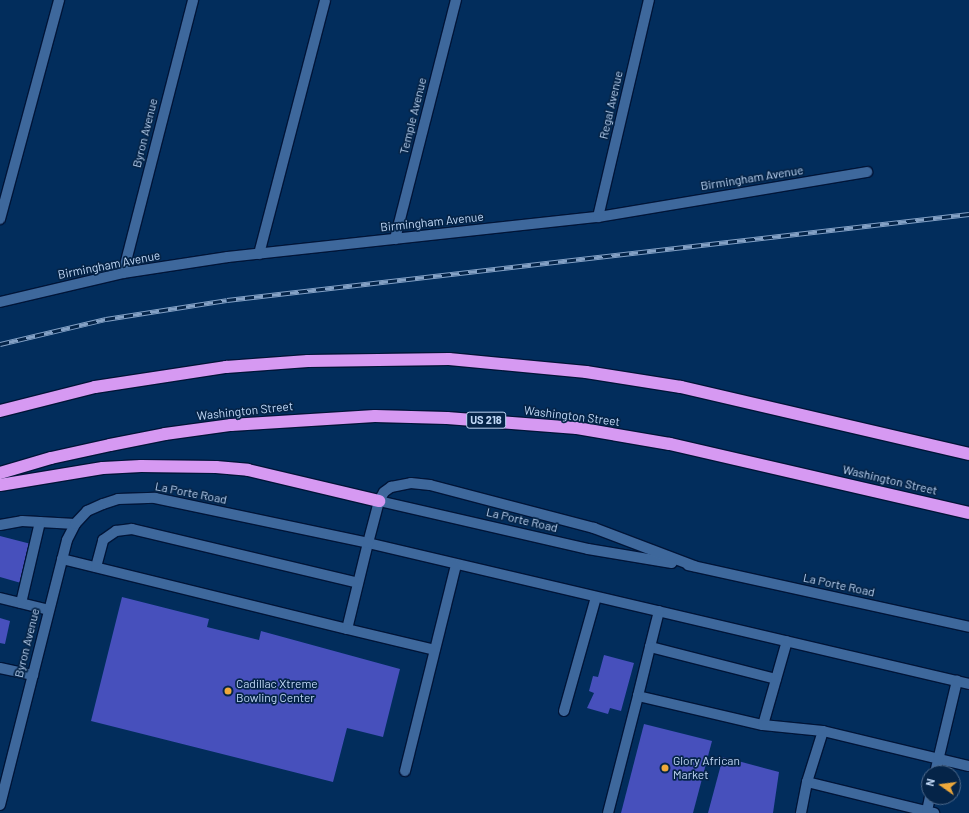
<!DOCTYPE html>
<style>
body{margin:0}
#map{position:relative;width:969px;height:813px;overflow:hidden;background:#022d5c;font-family:Barlow,sans-serif}
div>[style]{position:absolute}
[style*='--x']{left:calc(var(--x)*1px);top:calc(var(--y)*1px);width:calc(var(--w)*1px);rotate:calc(var(--a)*1deg)}
.building>*{inset:0;background:#4750bc}
.roads{filter:drop-shadow(1px 0 #001538) drop-shadow(-1px 0 #001538) drop-shadow(0 1px #001538) drop-shadow(0 -1px #001538)}
.minor>*{height:10px;margin:-5px;padding:0 5px;transform-origin:5px;border-radius:5px;background:#3e689c}
.highway>*{height:12px;margin:-6px;padding:0 6px;transform-origin:6px;border-radius:6px;background:#d699f2}
.rail>*{height:4.5px;margin-top:-2.25px;transform-origin:0;background:repeating-linear-gradient(90deg,#052448 0 9px,#84a1c5 0 18px);box-sizing:border-box;border-block:1px solid #84a1c5}
.dots>*{width:11px;height:11px;translate:-50% -50%;box-sizing:border-box;border:2px solid #052448;border-radius:50%}
span{translate:-50% -50%;white-space:nowrap;text-align:center;line-height:1.15;-webkit-text-stroke:3.5px #052448;paint-order:stroke}
.shield-label span{padding:1px 3px;background:#052448;border:1px solid;border-radius:3px;-webkit-text-stroke-width:0}
.shield-label{font-size:11px;color:#c1d8f6;font-weight:700}
.street-label{font-size:12px;color:#c1d8f6}
.poi-label{font-size:12px;color:#c1d8f6}
.left{translate:0 -50%;text-align:left}
.north{position:absolute;left:921px;top:765px;width:40px;height:40px;box-sizing:border-box;background:#052448;border:1px solid #506c8e;border-radius:50%;rotate:284deg;font-size:11px;font-weight:700;line-height:16px;text-align:center;color:#c1d8f6}
.north::after{content:'';display:block;margin:auto;width:14px;height:18px;background:#eda83b;clip-path:polygon(50% 0,100% 100%,50% 72%,0 100%)}
</style>
<div id="map">
<div class="building">
<div style="clip-path:polygon(0 536px,31px 544px,21px 583px,0 577px)"></div>
<div style="clip-path:polygon(122px 597px,209px 619px,207px 627px,259px 640px,261px 631px,400px 669px,383px 737px,347px 728px,333px 782px,91px 721px)"></div>
<div style="clip-path:polygon(0 618px,10px 621px,5px 644px,0 643px)"></div>
<div style="clip-path:polygon(604px 655px,634px 663px,621px 711px,610px 708px,608px 714px,587px 708px,594px 693px,589px 691px,593px 676px,598px 677px)"></div>
<div style="clip-path:polygon(644px 724px,712px 741px,693px 813px,621px 813px)"></div>
<div style="clip-path:polygon(723px 757px,779px 772px,773px 813px,708px 813px)"></div>
</div>
<div class="roads">
<div class="minor">
<div style="--x:598;--y:217;--w:223;--a:-76.8"></div>
<div style="--x:0;--y:219;--w:227;--a:-74.9"></div>
<div style="--x:395;--y:239;--w:247;--a:-75.7"></div>
<div style="--x:259;--y:254;--w:262;--a:-75.4"></div>
<div style="--x:123;--y:273;--w:282;--a:-75.6"></div>
<div style="--x:0;--y:302;--w:126;--a:-13.3"></div>
<div style="--x:123;--y:273;--w:106;--a:-8.7"></div>
<div style="--x:228;--y:257;--w:372;--a:-6.2"></div>
<div style="--x:598;--y:217;--w:273;--a:-9.5"></div>
<div style="--x:379;--y:501;--w:214;--a:12.9"></div>
<div style="--x:588;--y:549;--w:85;--a:9.5"></div>
<div style="--x:0;--y:525;--w:22;--a:-10"></div>
<div style="--x:22;--y:521;--w:53;--a:3.2"></div>
<div style="--x:62;--y:559;--w:293;--a:13.8"></div>
<div style="--x:347;--y:629;--w:89;--a:-76.3"></div>
<div style="--x:368;--y:543;--w:617;--a:13.2"></div>
<div style="--x:688;--y:565;--w:288;--a:12.4"></div>
<div style="--x:96;--y:567;--w:28;--a:-75"></div>
<div style="--x:103;--y:540;--w:16;--a:-35"></div>
<div style="--x:116;--y:531;--w:16;--a:-7"></div>
<div style="--x:132;--y:529;--w:232;--a:13.4"></div>
<div style="--x:0;--y:598;--w:50;--a:13.8"></div>
<div style="--x:21;--y:603;--w:83;--a:-76.8"></div>
<div style="--x:347;--y:629;--w:90;--a:13.4"></div>
<div style="--x:650;--y:647;--w:37;--a:-76"></div>
<div style="--x:0;--y:668;--w:34;--a:12"></div>
<div style="--x:776;--y:679;--w:130;--a:-165.7"></div>
<div style="--x:650;--y:647;--w:50;--a:103.8"></div>
<div style="--x:638;--y:696;--w:128;--a:13.1"></div>
<div style="--x:763;--y:725;--w:87;--a:-74.1"></div>
<div style="--x:564;--y:711;--w:118;--a:-74.3"></div>
<div style="--x:763;--y:725;--w:60;--a:5.7"></div>
<div style="--x:823;--y:731;--w:53;--a:107.4"></div>
<div style="--x:807;--y:782;--w:32;--a:101"></div>
<div style="--x:823;--y:731;--w:150;--a:13.5"></div>
<div style="--x:405;--y:771;--w:212;--a:-76.1"></div>
<div style="--x:935;--y:773;--w:95;--a:-76.6"></div>
<div style="--x:807;--y:782;--w:131;--a:13.7"></div>
<div style="--x:0;--y:805;--w:273;--a:-75.8"></div>
<div style="--x:67;--y:540;--w:18;--a:-63"></div>
<div style="--x:75;--y:524;--w:18;--a:-47"></div>
<div style="--x:87;--y:511;--w:17;--a:-24"></div>
<div style="--x:103;--y:504;--w:16;--a:-18"></div>
<div style="--x:118;--y:499;--w:37;--a:-2"></div>
<div style="--x:155;--y:498;--w:218;--a:11.9"></div>
<div style="--x:368;--y:543;--w:43;--a:-75.3"></div>
<div style="--x:379;--y:501;--w:10;--a:-61"></div>
<div style="--x:384;--y:492;--w:9;--a:-36"></div>
<div style="--x:391;--y:487;--w:20;--a:-11"></div>
<div style="--x:411;--y:483;--w:19;--a:6"></div>
<div style="--x:430;--y:485;--w:170;--a:14.7"></div>
<div style="--x:594;--y:528;--w:107;--a:20.8"></div>
<div style="--x:927;--y:811;--w:14;--a:-78"></div>
<div style="--x:608;--y:813;--w:121;--a:-75.6"></div>
</div>
<div class="highway">
<div style="--x:0;--y:411;--w:98;--a:-14.2"></div>
<div style="--x:95;--y:387;--w:133;--a:-8.7"></div>
<div style="--x:226;--y:367;--w:82;--a:-4.2"></div>
<div style="--x:308;--y:361;--w:141;--a:-0.8"></div>
<div style="--x:449;--y:359;--w:138;--a:5.4"></div>
<div style="--x:586;--y:372;--w:96;--a:9"></div>
<div style="--x:681;--y:387;--w:296;--a:13.1"></div>
<div style="--x:0;--y:473;--w:53;--a:-16.4"></div>
<div style="--x:51;--y:458;--w:60;--a:-12.4"></div>
<div style="--x:110;--y:445;--w:56;--a:-11.3"></div>
<div style="--x:165;--y:434;--w:67;--a:-7.8"></div>
<div style="--x:231;--y:425;--w:144;--a:-3.6"></div>
<div style="--x:375;--y:416;--w:72;--a:1.6"></div>
<div style="--x:447;--y:418;--w:130;--a:4.4"></div>
<div style="--x:577;--y:428;--w:94;--a:9.8"></div>
<div style="--x:670;--y:444;--w:307;--a:13"></div>
<div style="--x:0;--y:485;--w:104;--a:-9.4"></div>
<div style="--x:103;--y:468;--w:38;--a:-3"></div>
<div style="--x:141;--y:466;--w:75;--a:0.8"></div>
<div style="--x:216;--y:467;--w:32;--a:5"></div>
<div style="--x:248;--y:470;--w:135;--a:13.3"></div>
</div>
</div>
<div class="rail">
<div style="--x:0;--y:344;--w:109;--a:-13.3"></div>
<div style="--x:106;--y:319;--w:122;--a:-8.9"></div>
<div style="--x:227;--y:300;--w:747;--a:-6.61"></div>
</div>
<div class="dots">
<div style="left:228px;top:691px;background:#eda83b"></div>
<div style="left:665px;top:768px;background:#eda83b"></div>
</div>
<div class="shield-label">
<span style="left:486px;top:420px">US 218</span>
</div>
<div class="street-label">
<span style="left:611px;top:105px;rotate:-77deg">Regal Avenue</span>
<span style="left:413px;top:116px;rotate:-76deg">Temple Avenue</span>
<span style="left:145px;top:133px;rotate:-76deg">Byron Avenue</span>
<span style="left:752px;top:178px;rotate:-9deg">Birmingham Avenue</span>
<span style="left:432px;top:222px;rotate:-6deg">Birmingham Avenue</span>
<span style="left:109px;top:265px;rotate:-11deg">Birmingham Avenue</span>
<span style="left:245px;top:411px;rotate:-6deg">Washington Street</span>
<span style="left:572px;top:416px;rotate:7deg">Washington Street</span>
<span style="left:890px;top:480px;rotate:13deg">Washington Street</span>
<span style="left:191px;top:493px;rotate:11deg">La Porte Road</span>
<span style="left:522px;top:520px;rotate:13deg">La Porte Road</span>
<span style="left:839px;top:585px;rotate:12deg">La Porte Road</span>
<span style="left:27px;top:643px;rotate:-76deg">Byron Avenue</span>
</div>
<div class="poi-label">
<span class="left" style="left:236px;top:691px">Cadillac Xtreme<br>Bowling Center</span>
<span class="left" style="left:673px;top:768px">Glory African<br>Market</span>
</div>
<div class="north">N</div>
</div>
